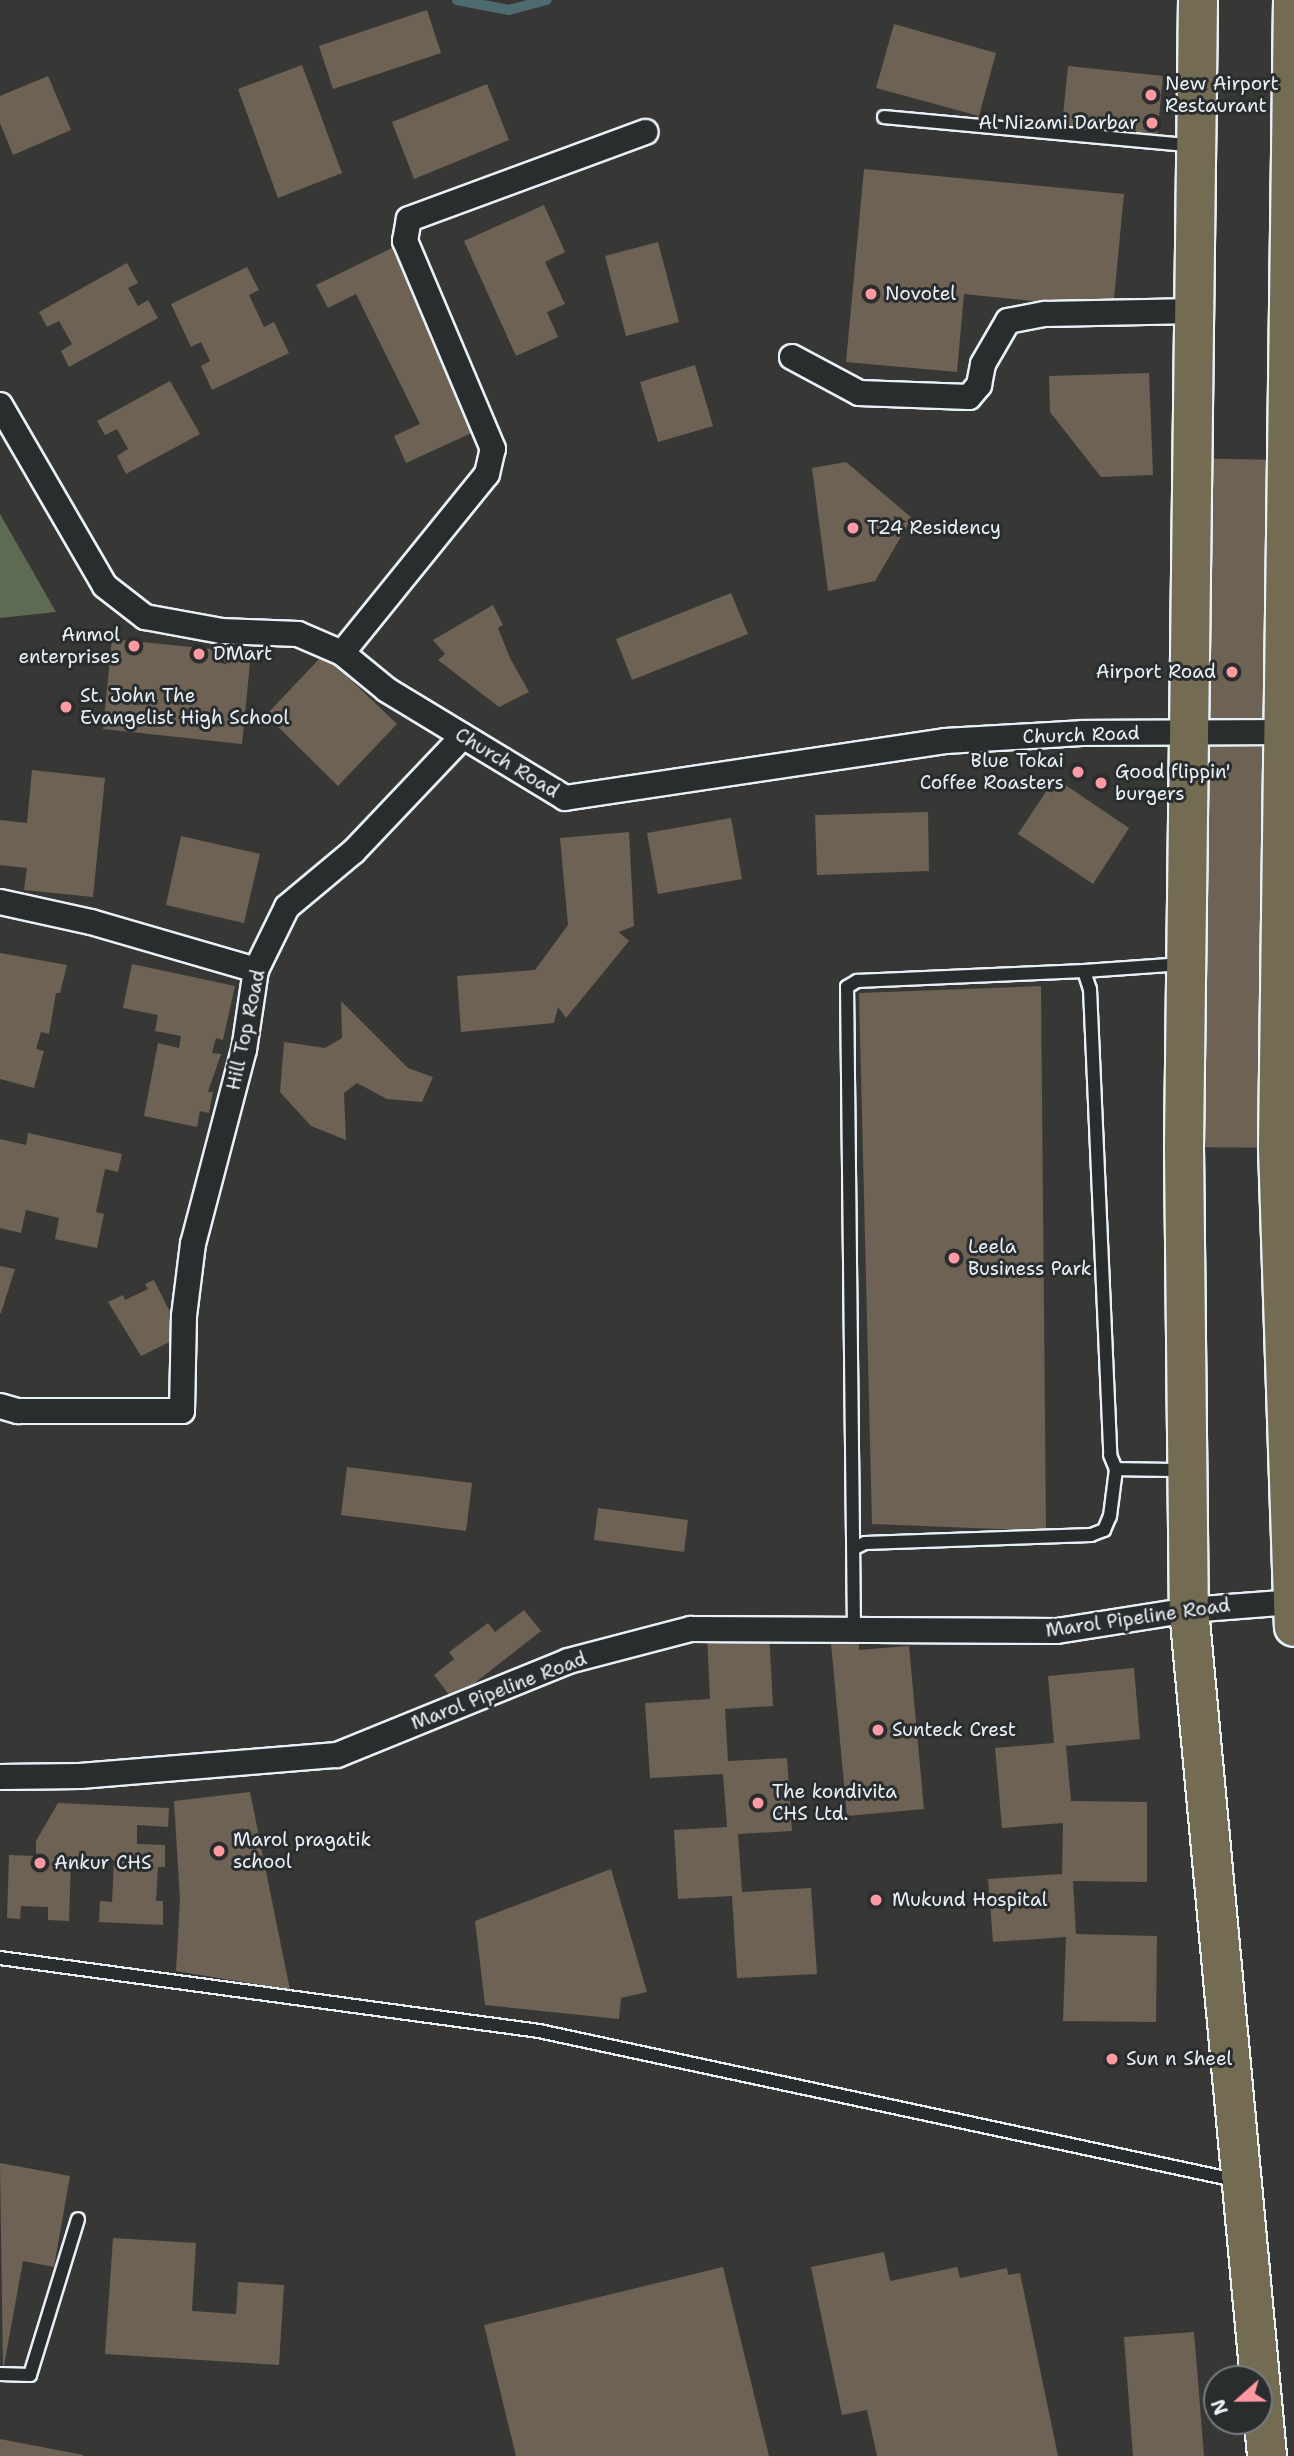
<!DOCTYPE html>
<style>
body{margin:0}
#map{position:relative;width:1294px;height:2456px;overflow:hidden;background:#373835;font-family:"Shantell Sans",sans-serif}
div>[style]{position:absolute}
[style*='--x']{left:calc(var(--x)*1px);top:calc(var(--y)*1px);width:calc(var(--w)*1px);rotate:calc(var(--a)*1deg)}
.green>*{inset:0;background:#5e6a51}
.stream>*{height:10px;margin:-5px;padding:0 5px;transform-origin:5px;border-radius:5px;background:#4e6b72}
.building>*{inset:0;background:#6d6253}
.roads{filter:drop-shadow(2px 0 #e8f1f8) drop-shadow(-2px 0 #e8f1f8) drop-shadow(0 2px #e8f1f8) drop-shadow(0 -2px #e8f1f8)}
.lane>*{height:12px;margin:-6px;padding:0 6px;transform-origin:6px;border-radius:6px;background:#2a2d2e}
.street>*{height:24px;margin:-12px;padding:0 12px;transform-origin:12px;border-radius:12px;background:#2a2d2e}
.primary>*{height:38px;margin:-19px;padding:0 19px;transform-origin:19px;border-radius:19px;background:#736b52}
.dots>*{width:19px;height:19px;translate:-50% -50%;box-sizing:border-box;border:4px solid #2a2d2e;border-radius:50%}
span{translate:-50% -50%;white-space:nowrap;text-align:center;line-height:1.15;-webkit-text-stroke:6px #2a2d2e;paint-order:stroke}
.poi-label{font-size:19px;color:#e8f1f8}
.left{translate:0 -50%;text-align:left}
.right{translate:-100% -50%;text-align:right}
.street-label{font-size:19px;color:#e8f1f8}
.north{position:absolute;left:1203px;top:2365px;width:70px;height:70px;box-sizing:border-box;background:#2a2d2e;border:2px solid #767b7f;border-radius:50%;rotate:249deg;font-size:19px;font-weight:700;line-height:28px;text-align:center;color:#e8f1f8}
.north::after{content:'';display:block;margin:auto;width:24px;height:32px;background:#ff9aa2;clip-path:polygon(50% 0,100% 100%,50% 72%,0 100%)}
</style>
<div id="map">
<div class="green">
<div style="clip-path:polygon(0 514px,56px 612px,0 618px)"></div>
</div>
<div class="stream">
<div style="--x:457;--y:0;--w:53;--a:10.9"></div>
<div style="--x:509;--y:10;--w:39;--a:-15"></div>
</div>
<div class="building">
<div style="clip-path:polygon(427px 10px,441px 53px,333px 89px,319px 46px)"></div>
<div style="clip-path:polygon(894px 24px,996px 53px,979px 116px,876px 88px)"></div>
<div style="clip-path:polygon(302px 65px,342px 173px,278px 198px,238px 89px)"></div>
<div style="clip-path:polygon(1068px 66px,1163px 76px,1157px 137px,1062px 126px)"></div>
<div style="clip-path:polygon(48px 76px,71px 130px,13px 155px,0 123px,0 96px)"></div>
<div style="clip-path:polygon(487px 84px,509px 140px,414px 179px,392px 122px)"></div>
<div style="clip-path:polygon(864px 169px,1124px 194px,1113px 309px,964px 294px,957px 372px,846px 362px)"></div>
<div style="clip-path:polygon(544px 205px,565px 252px,545px 262px,565px 304px,547px 312px,558px 337px,516px 356px,464px 241px)"></div>
<div style="clip-path:polygon(658px 242px,679px 322px,626px 336px,605px 256px)"></div>
<div style="clip-path:polygon(392px 248px,480px 429px,406px 463px,394px 436px,420px 424px,356px 294px,328px 308px,316px 285px)"></div>
<div style="clip-path:polygon(127px 263px,138px 283px,128px 288px,138px 306px,148px 300px,158px 318px,69px 367px,61px 351px,72px 344px,59px 321px,47px 327px,39px 312px)"></div>
<div style="clip-path:polygon(247px 267px,259px 290px,249px 295px,264px 327px,274px 322px,289px 353px,212px 390px,201px 366px,210px 361px,201px 342px,191px 347px,171px 304px)"></div>
<div style="clip-path:polygon(695px 365px,713px 426px,658px 442px,640px 382px)"></div>
<div style="clip-path:polygon(1149px 373px,1153px 475px,1101px 477px,1050px 412px,1049px 376px)"></div>
<div style="clip-path:polygon(170px 381px,200px 434px,126px 474px,117px 456px,128px 449px,117px 429px,105px 435px,97px 421px)"></div>
<div style="clip-path:polygon(1173px 458px,1294px 460px,1293px 1148px,1166px 1147px)"></div>
<div style="clip-path:polygon(846px 462px,912px 518px,875px 581px,828px 591px,812px 468px)"></div>
<div style="clip-path:polygon(731px 593px,748px 634px,632px 680px,616px 639px)"></div>
<div style="clip-path:polygon(493px 605px,503px 625px,498px 628px,510px 658px,529px 692px,499px 707px,438px 660px,445px 654px,433px 640px)"></div>
<div style="clip-path:polygon(112px 639px,251px 653px,242px 744px,103px 729px)"></div>
<div style="clip-path:polygon(324px 654px,397px 724px,338px 786px,266px 715px)"></div>
<div style="clip-path:polygon(32px 770px,105px 778px,93px 897px,24px 890px,27px 868px,0 865px,0 820px,27px 823px)"></div>
<div style="clip-path:polygon(1055px 778px,1129px 828px,1093px 884px,1018px 834px)"></div>
<div style="clip-path:polygon(928px 812px,929px 871px,817px 875px,815px 815px)"></div>
<div style="clip-path:polygon(731px 818px,742px 879px,658px 894px,647px 833px)"></div>
<div style="clip-path:polygon(629px 832px,634px 926px,619px 932px,629px 941px,566px 1018px,558px 1007px,554px 1023px,461px 1032px,457px 976px,535px 970px,568px 925px,560px 838px)"></div>
<div style="clip-path:polygon(181px 836px,260px 854px,244px 923px,166px 905px)"></div>
<div style="clip-path:polygon(0 953px,67px 965px,60px 993px,56px 993px,49px 1034px,41px 1032px,36px 1049px,44px 1051px,34px 1088px,0 1079px)"></div>
<div style="clip-path:polygon(132px 964px,235px 986px,223px 1040px,216px 1038px,212px 1053px,221px 1054px,208px 1092px,213px 1092px,209px 1113px,200px 1111px,197px 1127px,144px 1116px,158px 1043px,179px 1048px,181px 1036px,155px 1031px,158px 1015px,123px 1008px)"></div>
<div style="clip-path:polygon(1041px 986px,1046px 1531px,872px 1524px,859px 993px)"></div>
<div style="clip-path:polygon(341px 1001px,408px 1068px,433px 1077px,422px 1102px,387px 1099px,357px 1083px,344px 1093px,346px 1140px,311px 1126px,280px 1092px,284px 1042px,325px 1048px,342px 1038px)"></div>
<div style="clip-path:polygon(28px 1133px,122px 1154px,118px 1172px,105px 1169px,96px 1212px,104px 1214px,97px 1248px,55px 1239px,59px 1218px,26px 1210px,21px 1233px,0 1228px,0 1139px,26px 1145px)"></div>
<div style="clip-path:polygon(0 1266px,15px 1269px,1px 1313px,0 1313px)"></div>
<div style="clip-path:polygon(154px 1280px,182px 1336px,141px 1356px,108px 1302px,123px 1295px,125px 1300px,148px 1289px,145px 1284px)"></div>
<div style="clip-path:polygon(347px 1467px,472px 1483px,466px 1531px,341px 1515px)"></div>
<div style="clip-path:polygon(598px 1508px,688px 1520px,684px 1552px,594px 1540px)"></div>
<div style="clip-path:polygon(524px 1610px,541px 1631px,453px 1700px,434px 1675px,454px 1659px,449px 1652px,488px 1623px,495px 1632px)"></div>
<div style="clip-path:polygon(769px 1632px,773px 1706px,725px 1709px,728px 1761px,787px 1758px,792px 1831px,738px 1834px,742px 1892px,811px 1888px,817px 1974px,737px 1978px,732px 1896px,678px 1899px,674px 1830px,727px 1827px,723px 1774px,650px 1778px,645px 1703px,710px 1699px,707px 1635px)"></div>
<div style="clip-path:polygon(859px 1641px,859px 1650px,909px 1646px,924px 1809px,847px 1816px,831px 1643px)"></div>
<div style="clip-path:polygon(1134px 1668px,1140px 1739px,1066px 1746px,1071px 1801px,1147px 1802px,1147px 1882px,1073px 1881px,1076px 1934px,1157px 1936px,1156px 2022px,1063px 2021px,1066px 1937px,993px 1942px,988px 1879px,1062px 1874px,1063px 1823px,1002px 1828px,995px 1748px,1054px 1743px,1048px 1676px)"></div>
<div style="clip-path:polygon(250px 1792px,290px 1990px,176px 1971px,180px 1900px,174px 1801px)"></div>
<div style="clip-path:polygon(58px 1803px,169px 1808px,168px 1827px,137px 1825px,137px 1844px,165px 1845px,165px 1867px,158px 1867px,156px 1901px,163px 1901px,163px 1925px,99px 1922px,100px 1901px,112px 1902px,114px 1860px,71px 1859px,69px 1921px,48px 1920px,48px 1907px,21px 1906px,20px 1919px,7px 1918px,9px 1855px,36px 1856px,36px 1841px)"></div>
<div style="clip-path:polygon(611px 1869px,647px 1992px,621px 1998px,619px 2019px,485px 2005px,475px 1921px)"></div>
<div style="clip-path:polygon(0 2163px,70px 2176px,54px 2267px,23px 2261px,3px 2371px)"></div>
<div style="clip-path:polygon(113px 2238px,196px 2243px,192px 2311px,236px 2314px,238px 2282px,284px 2285px,279px 2365px,105px 2354px)"></div>
<div style="clip-path:polygon(884px 2252px,890px 2281px,957px 2267px,960px 2278px,1007px 2268px,1008px 2275px,1020px 2273px,1058px 2456px,877px 2456px,867px 2410px,842px 2415px,811px 2267px)"></div>
<div style="clip-path:polygon(723px 2267px,769px 2456px,516px 2456px,484px 2325px)"></div>
<div style="clip-path:polygon(1194px 2332px,1204px 2456px,1133px 2456px,1124px 2337px)"></div>
<div style="clip-path:polygon(0 2439px,83px 2455px,83px 2456px,0 2456px)"></div>
</div>
<div class="roads">
<div class="lane">
<div style="--x:884;--y:117;--w:311;--a:5.3"></div>
<div style="--x:1183;--y:964;--w:99;--a:176"></div>
<div style="--x:1084;--y:971;--w:19;--a:72"></div>
<div style="--x:1090;--y:989;--w:466;--a:87.5"></div>
<div style="--x:1110;--y:1455;--w:15;--a:67"></div>
<div style="--x:1116;--y:1469;--w:67;--a:0.9"></div>
<div style="--x:857;--y:1547;--w:9;--a:-27"></div>
<div style="--x:865;--y:1543;--w:226;--a:-2"></div>
<div style="--x:1091;--y:1535;--w:14;--a:-21"></div>
<div style="--x:1104;--y:1530;--w:15;--a:-67"></div>
<div style="--x:1110;--y:1516;--w:47;--a:-82.7"></div>
<div style="--x:854;--y:1631;--w:644;--a:-90.62"></div>
<div style="--x:847;--y:987;--w:12;--a:-31"></div>
<div style="--x:857;--y:981;--w:227;--a:-2.5"></div>
<div style="--x:0;--y:1958;--w:544;--a:7.71"></div>
<div style="--x:539;--y:2031;--w:716;--a:12.09"></div>
<div style="--x:0;--y:2374;--w:30;--a:2"></div>
<div style="--x:30;--y:2375;--w:163;--a:-72.9"></div>
</div>
<div class="street">
<div style="--x:792;--y:357;--w:76;--a:28.2"></div>
<div style="--x:859;--y:393;--w:110;--a:2.1"></div>
<div style="--x:969;--y:397;--w:16;--a:-50"></div>
<div style="--x:979;--y:385;--w:21;--a:-79"></div>
<div style="--x:983;--y:364;--w:50;--a:-59.8"></div>
<div style="--x:1008;--y:321;--w:38;--a:-11"></div>
<div style="--x:1045;--y:314;--w:152;--a:-1.1"></div>
<div style="--x:0;--y:405;--w:209;--a:59.9"></div>
<div style="--x:105;--y:586;--w:51;--a:37.8"></div>
<div style="--x:145;--y:617;--w:77;--a:10.4"></div>
<div style="--x:221;--y:631;--w:77;--a:2.2"></div>
<div style="--x:298;--y:634;--w:48;--a:23.4"></div>
<div style="--x:342;--y:653;--w:58;--a:39.4"></div>
<div style="--x:387;--y:690;--w:208;--a:31.2"></div>
<div style="--x:565;--y:798;--w:384;--a:-8.5"></div>
<div style="--x:945;--y:741;--w:137;--a:-3.3"></div>
<div style="--x:1082;--y:733;--w:198;--a:-0.3"></div>
<div style="--x:342;--y:653;--w:230;--a:-51"></div>
<div style="--x:487;--y:474;--w:26;--a:-77"></div>
<div style="--x:493;--y:449;--w:226;--a:-112.9"></div>
<div style="--x:405;--y:241;--w:22;--a:-80"></div>
<div style="--x:409;--y:219;--w:252;--a:-20.2"></div>
<div style="--x:0;--y:902;--w:93;--a:12.4"></div>
<div style="--x:91;--y:922;--w:172;--a:16.2"></div>
<div style="--x:0;--y:1406;--w:19;--a:16"></div>
<div style="--x:18;--y:1411;--w:164;--a:0"></div>
<div style="--x:182;--y:1411;--w:95;--a:-88.8"></div>
<div style="--x:184;--y:1316;--w:73;--a:-82.9"></div>
<div style="--x:193;--y:1244;--w:201;--a:-75.3"></div>
<div style="--x:244;--y:1050;--w:81;--a:-81.5"></div>
<div style="--x:256;--y:970;--w:70;--a:-63.8"></div>
<div style="--x:287;--y:907;--w:87;--a:-39.9"></div>
<div style="--x:354;--y:851;--w:158;--a:-46.5"></div>
<div style="--x:0;--y:1777;--w:80;--a:-0.7"></div>
<div style="--x:80;--y:1776;--w:258;--a:-4.7"></div>
<div style="--x:337;--y:1755;--w:249;--a:-22.1"></div>
<div style="--x:568;--y:1661;--w:127;--a:-14.6"></div>
<div style="--x:691;--y:1629;--w:366;--a:0.3"></div>
<div style="--x:1057;--y:1631;--w:134;--a:-9"></div>
<div style="--x:1189;--y:1610;--w:103;--a:-4.4"></div>
</div>
<div class="primary">
<div style="--x:1198;--y:0;--w:1147;--a:90.7"></div>
<div style="--x:1184;--y:1147;--w:463;--a:89.4"></div>
<div style="--x:1189;--y:1610;--w:850;--a:84.73"></div>
<div style="--x:1293;--y:0;--w:1148;--a:90.75"></div>
<div style="--x:1278;--y:1148;--w:479;--a:88.1"></div>
</div>
</div>
<div class="dots">
<div style="left:1151px;top:95px;background:#ff9aa2"></div>
<div style="left:1152px;top:123px;background:#ff9aa2"></div>
<div style="left:871px;top:294px;background:#ff9aa2"></div>
<div style="left:853px;top:528px;background:#ff9aa2"></div>
<div style="left:134px;top:646px;background:#ff9aa2"></div>
<div style="left:199px;top:654px;background:#ff9aa2"></div>
<div style="left:1232px;top:672px;background:#ff9aa2"></div>
<div style="left:66px;top:707px;background:#ff9aa2"></div>
<div style="left:1078px;top:772px;background:#ff9aa2"></div>
<div style="left:1101px;top:783px;background:#ff9aa2"></div>
<div style="left:954px;top:1258px;background:#ff9aa2"></div>
<div style="left:878px;top:1730px;background:#ff9aa2"></div>
<div style="left:758px;top:1803px;background:#ff9aa2"></div>
<div style="left:219px;top:1851px;background:#ff9aa2"></div>
<div style="left:40px;top:1863px;background:#ff9aa2"></div>
<div style="left:876px;top:1900px;background:#ff9aa2"></div>
<div style="left:1112px;top:2059px;background:#ff9aa2"></div>
</div>
<div class="poi-label">
<span class="left" style="left:1165px;top:95px">New Airport<br>Restaurant</span>
<span class="right" style="left:1138px;top:123px">Al Nizami Darbar</span>
<span class="left" style="left:885px;top:294px">Novotel</span>
<span class="left" style="left:867px;top:528px">T24 Residency</span>
<span class="right" style="left:120px;top:646px">Anmol<br>enterprises</span>
<span class="left" style="left:213px;top:654px">DMart</span>
<span class="right" style="left:1216px;top:672px">Airport Road</span>
<span class="left" style="left:80px;top:707px">St. John The<br>Evangelist High School</span>
<span class="right" style="left:1064px;top:772px">Blue Tokai<br>Coffee Roasters</span>
<span class="left" style="left:1115px;top:783px">Good flippin'<br>burgers</span>
<span class="left" style="left:968px;top:1258px">Leela<br>Business Park</span>
<span class="left" style="left:892px;top:1730px">Sunteck Crest</span>
<span class="left" style="left:772px;top:1803px">The kondivita<br>CHS Ltd.</span>
<span class="left" style="left:233px;top:1851px">Marol pragatik<br>school</span>
<span class="left" style="left:54px;top:1863px">Ankur CHS</span>
<span class="left" style="left:892px;top:1900px">Mukund Hospital</span>
<span class="left" style="left:1126px;top:2059px">Sun n Sheel</span>
</div>
<div class="street-label">
<span style="left:1081px;top:735px;rotate:-2deg">Church Road</span>
<span style="left:507px;top:763px;rotate:31deg">Church Road</span>
<span style="left:246px;top:1030px;rotate:-78deg">Hill Top Road</span>
<span style="left:1138px;top:1618px;rotate:-8deg">Marol Pipeline Road</span>
<span style="left:499px;top:1691px;rotate:-21deg">Marol Pipeline Road</span>
</div>
<div class="north">N</div>
</div>
